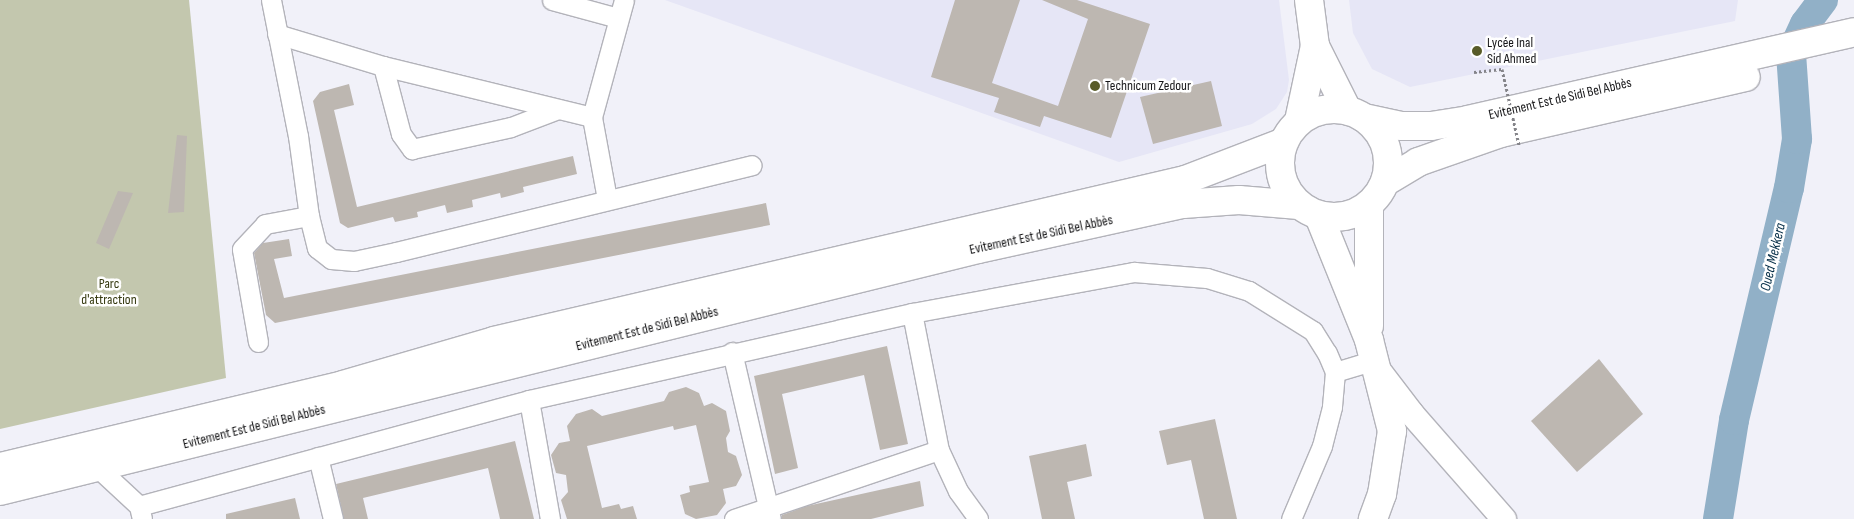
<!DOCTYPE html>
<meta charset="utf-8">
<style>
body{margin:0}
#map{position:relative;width:1854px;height:519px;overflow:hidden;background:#f1f1f9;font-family:"Sofia Sans Condensed",sans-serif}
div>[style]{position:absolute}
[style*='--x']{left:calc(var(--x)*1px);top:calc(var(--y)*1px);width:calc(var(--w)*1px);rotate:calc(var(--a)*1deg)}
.built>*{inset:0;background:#e6e6f6}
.green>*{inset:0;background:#c3c7ae}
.river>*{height:30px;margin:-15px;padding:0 15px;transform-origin:15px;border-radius:15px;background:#91b0c7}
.building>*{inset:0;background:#bdb7b1}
.path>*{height:3px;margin-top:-1.5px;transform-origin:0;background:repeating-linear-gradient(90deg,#848489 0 2.5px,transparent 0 5px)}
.roads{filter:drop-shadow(1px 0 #b3b3ba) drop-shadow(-1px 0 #b3b3ba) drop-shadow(0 1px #b3b3ba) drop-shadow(0 -1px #b3b3ba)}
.minor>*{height:19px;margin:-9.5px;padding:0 9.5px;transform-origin:9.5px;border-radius:9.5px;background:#fff}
.tertiary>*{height:24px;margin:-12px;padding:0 12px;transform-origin:12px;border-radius:12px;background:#fff}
.secondary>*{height:28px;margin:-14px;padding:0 14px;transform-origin:14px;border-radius:14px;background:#fff}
.trunk>*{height:28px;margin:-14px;padding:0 14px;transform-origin:14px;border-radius:14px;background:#fff}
.trunk>.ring{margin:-14px;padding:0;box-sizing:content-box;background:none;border:28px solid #fff;border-radius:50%}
.path-bridge>*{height:3px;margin-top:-1.5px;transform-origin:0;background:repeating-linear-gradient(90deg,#848489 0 2.5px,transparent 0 5px)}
.dots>*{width:14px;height:14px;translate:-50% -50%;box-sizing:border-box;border:2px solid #fff;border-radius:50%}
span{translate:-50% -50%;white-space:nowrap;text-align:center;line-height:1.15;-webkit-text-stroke:5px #fff;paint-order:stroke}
.poi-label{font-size:14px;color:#161618}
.left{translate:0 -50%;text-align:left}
.street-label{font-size:14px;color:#161618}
.park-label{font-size:14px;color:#34380e}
.water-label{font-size:15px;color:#052e47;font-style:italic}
</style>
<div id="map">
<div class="built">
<div style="clip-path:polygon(665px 0,1279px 0,1289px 80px,1287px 92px,1276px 109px,1252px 124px,1119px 162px)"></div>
<div style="clip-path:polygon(1349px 0,1738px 0,1735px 21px,1410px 87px,1372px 69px,1353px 33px)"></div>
</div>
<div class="green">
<div style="clip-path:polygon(0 0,189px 0,226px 378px,0 429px)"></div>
</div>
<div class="river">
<div style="--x:1718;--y:519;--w:100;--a:-80.8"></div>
<div style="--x:1734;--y:420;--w:238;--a:-76.7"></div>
<div style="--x:1789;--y:188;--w:50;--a:-80.7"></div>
<div style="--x:1797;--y:139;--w:85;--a:-94"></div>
<div style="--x:1791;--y:54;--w:33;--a:-65"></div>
<div style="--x:1805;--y:24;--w:30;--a:-53"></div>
</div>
<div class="building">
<div style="clip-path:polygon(955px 0,1020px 0,992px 83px,1058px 106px,1088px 19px,1042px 0,1077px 0,1150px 24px,1111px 138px,1044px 116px,1040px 127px,994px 112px,999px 98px,931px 77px)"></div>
<div style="clip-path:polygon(1211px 81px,1222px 126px,1153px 144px,1140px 97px)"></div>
<div style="clip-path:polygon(349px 84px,354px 105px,334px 110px,357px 207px,573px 156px,577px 174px,523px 187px,524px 192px,501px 198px,500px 193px,472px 200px,473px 207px,447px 213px,445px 205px,417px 212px,418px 217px,395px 222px,393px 217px,348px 228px,340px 223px,313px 101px,320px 92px)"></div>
<div style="clip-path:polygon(177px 135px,187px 136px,184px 212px,168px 213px)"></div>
<div style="clip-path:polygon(118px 191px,133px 193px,109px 249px,96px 243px)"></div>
<div style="clip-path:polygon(766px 203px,770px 225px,275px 323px,266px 315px,254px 253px,263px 243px,289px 239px,292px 256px,274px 259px,284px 298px)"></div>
<div style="clip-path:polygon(887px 346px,908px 444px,880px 450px,864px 375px,782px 394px,798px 468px,775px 474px,754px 376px)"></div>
<div style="clip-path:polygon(1599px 359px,1643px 414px,1577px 472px,1531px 421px)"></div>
<div style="clip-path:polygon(686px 387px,699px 393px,704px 406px,712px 403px,726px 411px,730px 431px,726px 438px,728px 452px,736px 456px,742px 475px,736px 486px,723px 489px,726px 503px,717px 515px,696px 519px,685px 514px,680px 495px,690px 492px,689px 486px,709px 482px,696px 425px,674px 430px,673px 426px,587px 446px,602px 508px,619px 504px,621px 509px,633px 506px,637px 519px,567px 519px,561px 500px,568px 492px,566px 475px,556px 473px,551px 455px,559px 443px,570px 441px,567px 426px,576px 414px,592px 409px,602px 416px,664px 401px,669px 392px)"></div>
<div style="clip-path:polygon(1215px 419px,1237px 519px,1204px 519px,1191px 460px,1167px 465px,1159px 431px)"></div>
<div style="clip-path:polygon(515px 441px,534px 519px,500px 519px,488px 468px,363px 498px,368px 519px,344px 519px,336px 484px)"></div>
<div style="clip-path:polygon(1086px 444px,1092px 476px,1067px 482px,1075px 519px,1042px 519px,1029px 456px)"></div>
<div style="clip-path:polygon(920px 481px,924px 506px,871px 519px,782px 519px,782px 515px,807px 506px)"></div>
<div style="clip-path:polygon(295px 498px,300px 519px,226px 519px,226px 514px)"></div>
</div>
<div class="path">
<div style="--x:1474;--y:72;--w:28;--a:-6"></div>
</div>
<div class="roads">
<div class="minor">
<div style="--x:271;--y:0;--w:139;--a:78.8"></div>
<div style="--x:298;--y:136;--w:81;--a:82.2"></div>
<div style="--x:309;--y:216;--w:33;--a:76"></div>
<div style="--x:317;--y:248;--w:18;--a:38"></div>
<div style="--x:331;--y:259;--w:23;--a:5"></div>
<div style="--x:354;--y:261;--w:43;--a:-12.1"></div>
<div style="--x:396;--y:252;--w:366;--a:-13.7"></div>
<div style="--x:552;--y:0;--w:68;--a:15.3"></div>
<div style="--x:277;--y:34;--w:111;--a:16.8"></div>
<div style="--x:383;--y:66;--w:215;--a:13.7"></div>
<div style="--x:383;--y:66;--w:70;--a:75.2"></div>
<div style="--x:401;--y:134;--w:19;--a:54"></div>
<div style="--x:412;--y:149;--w:101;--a:-12.5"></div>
<div style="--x:511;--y:127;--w:50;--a:-21"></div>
<div style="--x:607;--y:199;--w:83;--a:-100.4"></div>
<div style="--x:592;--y:117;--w:121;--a:-74.7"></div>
<div style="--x:912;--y:313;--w:140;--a:78.9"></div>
<div style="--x:258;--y:342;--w:94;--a:-99.8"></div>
<div style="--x:242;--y:249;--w:34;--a:-47"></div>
<div style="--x:265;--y:224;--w:45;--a:-10.3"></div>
<div style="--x:732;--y:352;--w:171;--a:76.9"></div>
<div style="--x:1335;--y:372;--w:42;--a:-16.7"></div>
<div style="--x:529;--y:400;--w:121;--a:80"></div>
<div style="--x:318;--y:457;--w:64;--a:76.4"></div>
<div style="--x:97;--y:467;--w:57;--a:42.9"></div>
<div style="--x:142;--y:519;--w:13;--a:-103"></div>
<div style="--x:139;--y:506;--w:404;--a:-15.2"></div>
<div style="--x:529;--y:400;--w:393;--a:-12.8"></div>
<div style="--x:912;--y:313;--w:226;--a:-10.5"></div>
<div style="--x:1134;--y:272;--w:73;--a:4.7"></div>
<div style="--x:1207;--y:278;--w:44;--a:17.2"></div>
<div style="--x:1249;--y:291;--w:75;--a:32"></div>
<div style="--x:1313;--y:331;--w:26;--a:58"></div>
<div style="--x:1327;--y:353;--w:21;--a:67"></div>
<div style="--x:1335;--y:372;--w:35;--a:95"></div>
<div style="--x:1332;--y:407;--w:40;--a:104.4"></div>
<div style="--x:1322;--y:446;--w:79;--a:113"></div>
<div style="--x:734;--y:519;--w:216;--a:-18.6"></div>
<div style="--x:939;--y:450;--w:45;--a:65.1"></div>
<div style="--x:958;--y:491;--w:34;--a:54"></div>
</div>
<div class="tertiary">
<div style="--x:1377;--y:368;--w:58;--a:52.7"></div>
<div style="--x:1412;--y:414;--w:140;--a:48.8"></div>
</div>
<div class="secondary">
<div style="--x:1309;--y:0;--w:46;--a:82.6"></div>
<div style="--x:1315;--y:46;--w:72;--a:63.4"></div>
<div style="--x:1299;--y:121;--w:77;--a:-78"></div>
<div style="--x:1369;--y:205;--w:121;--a:90"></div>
<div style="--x:1319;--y:216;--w:134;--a:68"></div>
<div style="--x:1369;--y:340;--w:94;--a:75.8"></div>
<div style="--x:1392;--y:431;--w:64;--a:99"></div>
<div style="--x:1382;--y:494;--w:27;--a:110"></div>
</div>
<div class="trunk">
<div class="ring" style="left:1280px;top:109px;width:80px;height:80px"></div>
<div style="--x:1364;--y:118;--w:38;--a:12"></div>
<div style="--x:1401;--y:126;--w:30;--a:0"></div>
<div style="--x:1431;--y:126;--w:37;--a:-9"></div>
<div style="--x:1468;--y:120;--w:396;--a:-12.8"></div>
<div style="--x:1385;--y:182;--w:39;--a:-31"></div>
<div style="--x:1418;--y:162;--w:88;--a:-19.3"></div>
<div style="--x:1501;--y:133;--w:251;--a:-12.9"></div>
<div style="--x:0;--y:467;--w:353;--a:-13.4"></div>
<div style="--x:343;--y:385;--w:157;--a:-16.2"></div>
<div style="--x:494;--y:341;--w:710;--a:-13.12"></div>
<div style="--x:1185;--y:180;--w:106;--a:-21"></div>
<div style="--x:0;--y:491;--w:1007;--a:-13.9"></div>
<div style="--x:978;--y:249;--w:210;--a:-12.4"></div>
<div style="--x:1183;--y:204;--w:56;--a:-4.1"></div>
<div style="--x:1239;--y:200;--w:60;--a:4.8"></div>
</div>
</div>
<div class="path-bridge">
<div style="--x:1502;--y:69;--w:78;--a:77.4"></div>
</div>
<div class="dots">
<div style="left:1477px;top:51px;background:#595c29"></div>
<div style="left:1095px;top:86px;background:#595c29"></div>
</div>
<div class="poi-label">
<span class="left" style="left:1487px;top:51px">Lycée Inal<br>Sid Ahmed</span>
<span class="left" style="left:1105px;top:86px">Technicum Zedour</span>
</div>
<div class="street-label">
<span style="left:1560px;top:99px;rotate:-13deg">Evitement Est de Sidi Bel Abbès</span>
<span style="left:1041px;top:235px;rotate:-12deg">Evitement Est de Sidi Bel Abbès</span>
<span style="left:647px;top:329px;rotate:-14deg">Evitement Est de Sidi Bel Abbès</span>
<span style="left:254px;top:427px;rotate:-14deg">Evitement Est de Sidi Bel Abbès</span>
</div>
<div class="park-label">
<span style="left:109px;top:292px">Parc<br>d'attraction</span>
</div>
<div class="water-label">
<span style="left:1773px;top:257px;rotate:-77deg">Oued Mekkera</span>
</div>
</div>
